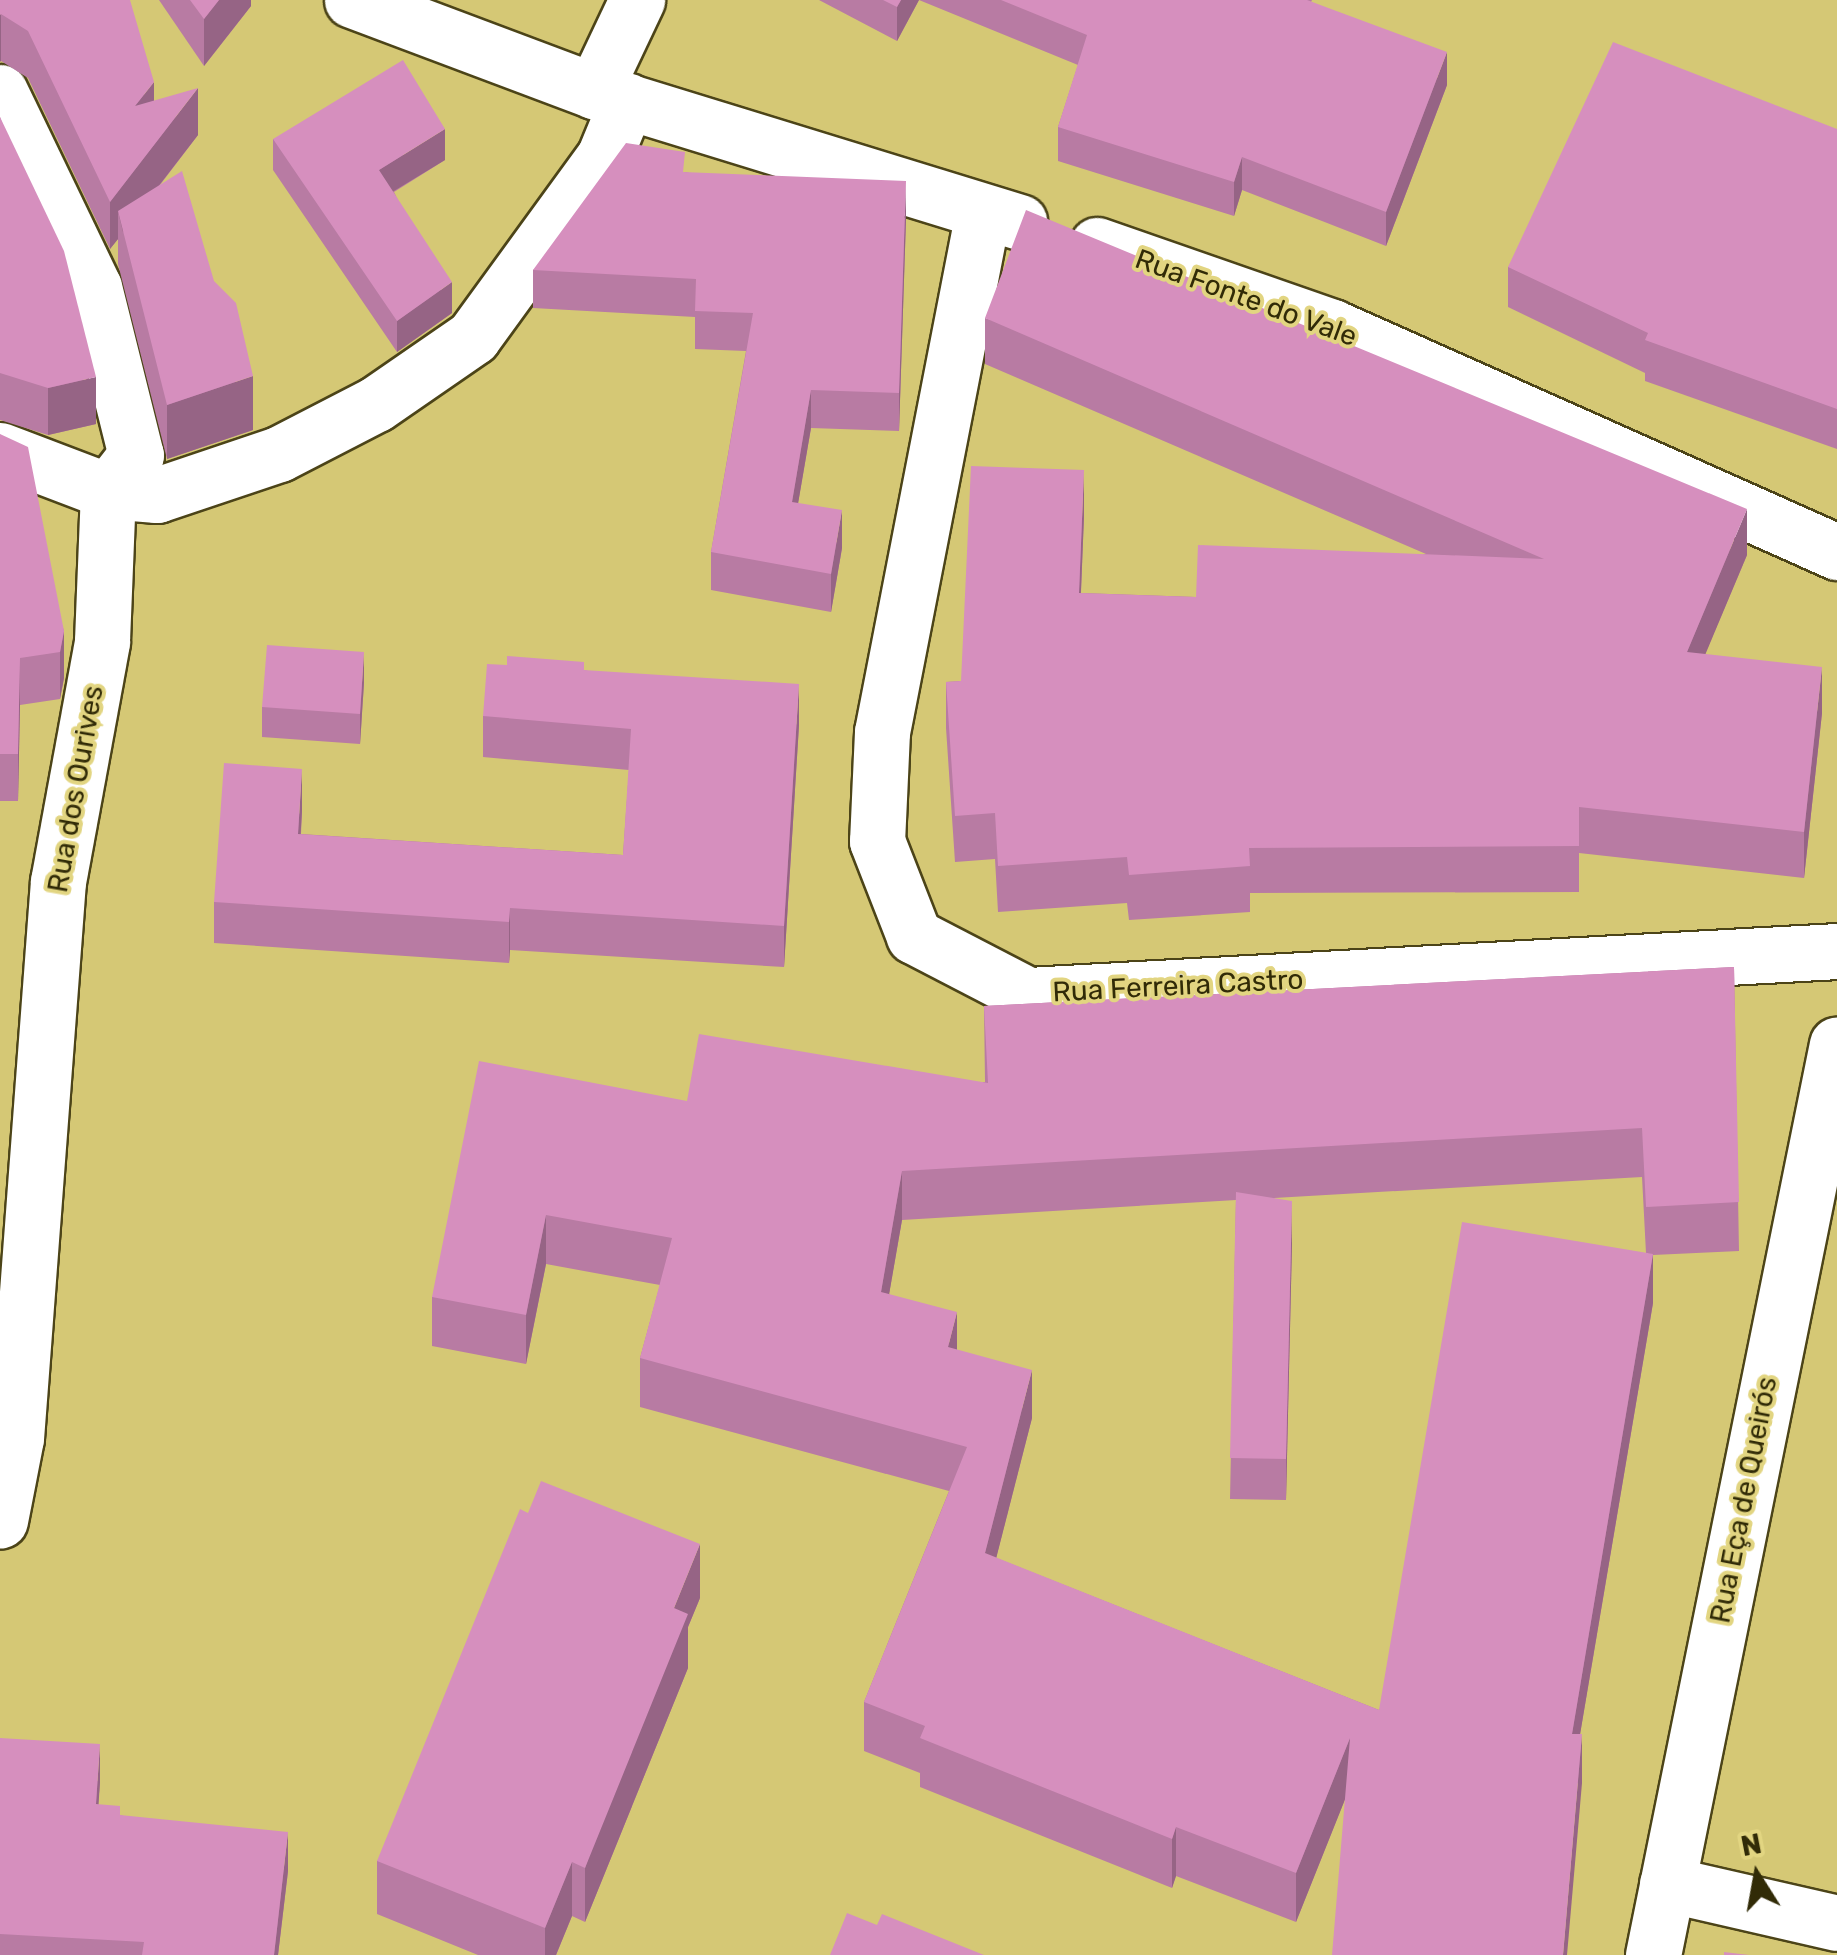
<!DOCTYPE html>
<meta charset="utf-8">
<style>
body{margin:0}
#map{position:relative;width:1837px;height:1955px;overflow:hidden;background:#d5c875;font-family:Rubik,sans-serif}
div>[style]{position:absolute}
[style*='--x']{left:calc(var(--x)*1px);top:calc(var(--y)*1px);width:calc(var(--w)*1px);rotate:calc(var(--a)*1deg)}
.roads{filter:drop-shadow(2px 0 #4c4418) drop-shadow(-2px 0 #4c4418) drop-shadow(0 2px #4c4418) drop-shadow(0 -2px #4c4418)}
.minor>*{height:55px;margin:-27.5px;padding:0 27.5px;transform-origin:27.5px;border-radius:27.5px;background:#fff}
.wall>*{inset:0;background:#b87ba3}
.shaded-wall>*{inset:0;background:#966485}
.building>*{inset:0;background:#d68fbe}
span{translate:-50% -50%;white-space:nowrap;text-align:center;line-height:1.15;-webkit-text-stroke:8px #e2d581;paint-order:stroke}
.street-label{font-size:28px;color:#312b07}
.north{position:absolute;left:1707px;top:1825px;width:100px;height:100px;-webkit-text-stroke:8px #e2d581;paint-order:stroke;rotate:349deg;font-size:28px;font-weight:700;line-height:40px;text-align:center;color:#312b07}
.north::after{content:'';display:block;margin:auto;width:35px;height:45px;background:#312b07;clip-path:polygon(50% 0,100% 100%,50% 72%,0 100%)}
</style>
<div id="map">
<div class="roads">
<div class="minor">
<div style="--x:352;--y:0;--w:259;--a:20.6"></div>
<div style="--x:594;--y:91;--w:445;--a:17.1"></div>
<div style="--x:594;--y:91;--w:101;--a:-64.7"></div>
<div style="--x:0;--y:92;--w:216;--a:64.3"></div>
<div style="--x:94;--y:287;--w:173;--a:76"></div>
<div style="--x:136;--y:455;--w:46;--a:127.9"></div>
<div style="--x:108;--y:491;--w:151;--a:92.3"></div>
<div style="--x:102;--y:642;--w:243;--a:100.4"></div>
<div style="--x:58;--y:881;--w:559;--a:94.31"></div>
<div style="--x:16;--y:1438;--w:84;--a:101"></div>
<div style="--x:983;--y:212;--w:530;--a:100.99"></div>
<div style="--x:882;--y:732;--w:109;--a:92.6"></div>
<div style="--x:877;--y:841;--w:102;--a:68.7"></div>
<div style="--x:914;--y:936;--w:128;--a:27.4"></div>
<div style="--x:1028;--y:995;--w:810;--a:-3.11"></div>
<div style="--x:1097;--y:245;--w:249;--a:19.2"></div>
<div style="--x:1332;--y:327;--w:553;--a:24.02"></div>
<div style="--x:0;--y:450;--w:116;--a:20.8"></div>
<div style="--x:108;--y:491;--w:49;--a:4.7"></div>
<div style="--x:157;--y:495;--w:129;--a:-18.6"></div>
<div style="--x:279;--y:454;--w:109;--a:-27.3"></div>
<div style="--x:376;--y:404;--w:118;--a:-34.6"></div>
<div style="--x:473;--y:337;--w:223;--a:-54"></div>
<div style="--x:604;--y:157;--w:61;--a:-67.7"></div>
<div style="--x:1667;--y:1884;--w:174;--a:12.9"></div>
<div style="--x:1653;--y:1955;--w:929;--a:-78.58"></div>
</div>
</div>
<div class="wall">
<div style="clip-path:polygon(0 0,154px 101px,198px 135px,160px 185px,253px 430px,167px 459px,118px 264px,118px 239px,110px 249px,28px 78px,1px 61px)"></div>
<div style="clip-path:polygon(159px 0,251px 0,251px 6px,204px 66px)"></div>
<div style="clip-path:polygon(819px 0,1312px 0,1311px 2px,1447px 85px,1386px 246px,1242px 190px,1234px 216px,1058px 161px,1058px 127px,1078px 65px,919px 0,897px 41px)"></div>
<div style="clip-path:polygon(0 117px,96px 424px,48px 435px,0 420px)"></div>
<div style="clip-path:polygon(1837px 129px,1837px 449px,1645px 381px,1645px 373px,1508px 307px,1508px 267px)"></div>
<div style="clip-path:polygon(273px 139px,445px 160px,394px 192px,452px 313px,397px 352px,273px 170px)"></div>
<div style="clip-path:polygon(685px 172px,906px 219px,899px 431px,811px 428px,798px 503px,842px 548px,831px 612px,711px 590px,711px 552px,746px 351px,695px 349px,695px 317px,533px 308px,533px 270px)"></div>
<div style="clip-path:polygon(985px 318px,1747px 555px,1705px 654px,1822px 713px,1804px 878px,1579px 853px,1579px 892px,1250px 893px,1250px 912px,1129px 920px,1127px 903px,998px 912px,995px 859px,955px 862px,946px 728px,946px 682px,961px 681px,1084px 516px,1081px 593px,1196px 597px,1426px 554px,985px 364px)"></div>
<div style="clip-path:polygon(0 434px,64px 631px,64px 678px,60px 699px,20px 705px,18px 801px,0 801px)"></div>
<div style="clip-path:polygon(584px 670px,799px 725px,784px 967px,510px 950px,509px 963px,214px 943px,214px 902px,302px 811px,301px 834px,623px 855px,629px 770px,483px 757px,483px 716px)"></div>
<div style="clip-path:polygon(364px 682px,360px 744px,262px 737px,262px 707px)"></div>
<div style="clip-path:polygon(evenodd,1734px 967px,1739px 1251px,1653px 1255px,1653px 1303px,1580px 1734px,1582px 1783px,1345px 1799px,1296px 1922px,1176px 1876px,1172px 1888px,920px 1787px,920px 1773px,864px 1751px,864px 1702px,949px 1491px,640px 1407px,640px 1358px,660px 1285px,546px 1264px,526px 1364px,432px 1346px,432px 1297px,687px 1101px,985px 1082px,984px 1006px,1734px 967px,1642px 1177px,1646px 1253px,1379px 1710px,996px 1558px,1032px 1418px,957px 1350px,889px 1294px,902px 1220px,1236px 1200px,1230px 1499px,1286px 1500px,1292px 1243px,1274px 1198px,1642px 1177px)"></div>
<div style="clip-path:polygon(700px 1598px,688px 1627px,688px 1668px,585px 1922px,572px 1916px,556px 1955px,478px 1955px,377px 1914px,377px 1861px)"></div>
<div style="clip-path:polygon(0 1738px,100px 1782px,98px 1805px,120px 1815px,288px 1871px,278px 1955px,0 1955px)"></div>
</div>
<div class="shaded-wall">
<div style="clip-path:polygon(219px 0,251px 0,251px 6px,204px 66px,204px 19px)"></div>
<div style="clip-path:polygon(901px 0,919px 0,897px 41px,897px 7px)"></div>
<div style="clip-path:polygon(1px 14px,1px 61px,0 62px,0 15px)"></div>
<div style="clip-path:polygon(1447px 52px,1447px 85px,1386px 246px,1386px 212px)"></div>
<div style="clip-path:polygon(154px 82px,154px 129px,135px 106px)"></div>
<div style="clip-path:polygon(198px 88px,198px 135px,123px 232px,118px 211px,118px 239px,110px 249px,110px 202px)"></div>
<div style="clip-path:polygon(445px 129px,445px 160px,379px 200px,379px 170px)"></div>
<div style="clip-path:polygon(1242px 157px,1242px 190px,1234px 216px,1234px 182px)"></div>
<div style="clip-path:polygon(906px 181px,906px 219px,899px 431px,899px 393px)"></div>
<div style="clip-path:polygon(452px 282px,452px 313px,397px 352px,397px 321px)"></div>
<div style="clip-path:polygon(253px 376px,253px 430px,167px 459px,167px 405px)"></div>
<div style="clip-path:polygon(96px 377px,96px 424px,48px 435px,48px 388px)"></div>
<div style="clip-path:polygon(811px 390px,811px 428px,792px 539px,792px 502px)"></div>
<div style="clip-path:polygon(1084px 470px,1084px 516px,1079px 638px,1079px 593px)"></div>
<div style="clip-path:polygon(1747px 509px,1747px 555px,1687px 698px,1687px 652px)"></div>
<div style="clip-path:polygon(842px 510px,842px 548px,831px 612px,831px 574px)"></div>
<div style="clip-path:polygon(64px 631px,64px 678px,60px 699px,60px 652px)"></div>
<div style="clip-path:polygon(364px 652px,364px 682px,360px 744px,360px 714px)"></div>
<div style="clip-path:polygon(20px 658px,20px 705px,18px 801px,18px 754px)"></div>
<div style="clip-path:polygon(1822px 667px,1822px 713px,1804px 878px,1804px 832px)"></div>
<div style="clip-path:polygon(799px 684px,799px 725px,784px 967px,784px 926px)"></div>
<div style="clip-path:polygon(302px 769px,302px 811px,298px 875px,298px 834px)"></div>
<div style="clip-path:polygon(510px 908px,510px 950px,509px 963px,509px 922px)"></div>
<div style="clip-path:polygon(902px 1171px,902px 1220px,881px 1341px,881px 1292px)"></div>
<div style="clip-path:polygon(1292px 1201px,1292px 1243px,1286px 1500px,1286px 1459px)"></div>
<div style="clip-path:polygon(546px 1215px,546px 1264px,526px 1364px,526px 1315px)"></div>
<div style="clip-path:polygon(1653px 1254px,1653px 1303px,1572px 1782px,1572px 1734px)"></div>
<div style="clip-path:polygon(957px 1312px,957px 1360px,948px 1347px)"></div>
<div style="clip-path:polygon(1032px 1370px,1032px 1418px,985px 1602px,985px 1553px)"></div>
<div style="clip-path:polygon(700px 1544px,700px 1598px,688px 1627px,688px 1668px,585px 1922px,585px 1868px,674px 1608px)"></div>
<div style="clip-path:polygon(1582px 1734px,1582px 1783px,1567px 1955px,1563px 1955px)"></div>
<div style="clip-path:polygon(1350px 1738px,1350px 1787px,1296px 1922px,1296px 1873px)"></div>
<div style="clip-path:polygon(100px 1744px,100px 1782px,96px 1843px,96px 1804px)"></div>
<div style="clip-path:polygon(1176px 1827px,1176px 1876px,1172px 1888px,1172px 1839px)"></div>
<div style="clip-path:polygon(288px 1832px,288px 1871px,278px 1955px,274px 1955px)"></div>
<div style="clip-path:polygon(572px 1862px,572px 1916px,556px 1955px,545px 1955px,545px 1928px)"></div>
</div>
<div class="building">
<div style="clip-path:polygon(0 0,130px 0,154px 82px,135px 106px,198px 88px,110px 202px,28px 31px,1px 14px,0 15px)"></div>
<div style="clip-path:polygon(190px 0,219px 0,204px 19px)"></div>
<div style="clip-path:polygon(883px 0,901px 0,897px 7px)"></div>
<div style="clip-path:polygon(1001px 0,1307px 0,1447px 52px,1386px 212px,1242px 157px,1234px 182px,1058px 127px,1087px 35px)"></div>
<div style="clip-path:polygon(1613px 42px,1837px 129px,1837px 409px,1645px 340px,1648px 333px,1508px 267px)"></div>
<div style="clip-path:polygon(403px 60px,445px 129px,379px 170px,452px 282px,397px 321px,273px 139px)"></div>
<div style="clip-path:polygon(0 117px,64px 251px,96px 377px,48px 388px,0 373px)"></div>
<div style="clip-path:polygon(626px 143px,685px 152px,683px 172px,906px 181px,899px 393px,811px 390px,792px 502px,842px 510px,831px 574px,711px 552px,753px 313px,695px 311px,696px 279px,533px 270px)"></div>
<div style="clip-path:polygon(182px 171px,214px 281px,236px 303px,253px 376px,167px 405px,118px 211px)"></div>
<div style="clip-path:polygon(1026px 210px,1747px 509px,1687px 652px,1822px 667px,1804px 832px,1579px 807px,1579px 846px,1249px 848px,1250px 866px,1129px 875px,1127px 857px,998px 866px,995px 813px,955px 816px,946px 682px,961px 681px,971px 466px,1084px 470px,1079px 593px,1196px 597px,1198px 545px,1544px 559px,985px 318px)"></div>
<div style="clip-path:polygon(0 434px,28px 447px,64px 631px,60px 652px,20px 658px,18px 754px,0 754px)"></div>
<div style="clip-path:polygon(267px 645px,364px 652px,360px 714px,262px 707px)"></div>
<div style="clip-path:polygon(507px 656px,584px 662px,584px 670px,799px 684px,784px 926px,510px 908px,509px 922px,214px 902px,224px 763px,302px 769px,298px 834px,623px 855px,631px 729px,483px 716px,487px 664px,507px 665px)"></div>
<div style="clip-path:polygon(1734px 967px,1739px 1202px,1646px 1207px,1642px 1128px,902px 1171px,881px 1292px,957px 1312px,948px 1347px,1032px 1370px,985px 1553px,1379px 1710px,1462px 1222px,1653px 1254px,1572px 1734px,1582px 1734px,1563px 1955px,1332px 1955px,1350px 1738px,1296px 1873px,1176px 1827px,1172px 1839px,920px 1738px,925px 1726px,864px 1702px,967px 1447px,640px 1358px,672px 1238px,546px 1215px,526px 1315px,432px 1297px,479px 1061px,687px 1101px,699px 1034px,988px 1083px,984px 1006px)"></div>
<div style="clip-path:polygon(1236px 1192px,1292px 1201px,1286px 1459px,1230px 1458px)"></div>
<div style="clip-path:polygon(541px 1481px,700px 1544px,674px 1608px,688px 1614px,585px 1868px,572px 1862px,545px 1928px,377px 1861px,520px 1509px,528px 1513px)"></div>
<div style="clip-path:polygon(0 1738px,100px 1744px,96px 1804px,120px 1806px,120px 1815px,288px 1832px,274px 1955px,142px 1955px,144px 1942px,0 1934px)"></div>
<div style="clip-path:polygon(847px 1913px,877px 1925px,882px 1914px,984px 1955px,830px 1955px)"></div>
<div style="clip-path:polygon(1724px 1952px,1749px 1955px,1724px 1955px)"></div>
</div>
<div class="street-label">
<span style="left:1246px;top:298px;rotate:20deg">Rua Fonte do Vale</span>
<span style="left:76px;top:789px;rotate:-80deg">Rua dos Ourives</span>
<span style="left:1178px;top:986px;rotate:-3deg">Rua Ferreira Castro</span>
<span style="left:1744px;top:1500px;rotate:-79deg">Rua Eça de Queirós</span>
</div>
<div class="north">N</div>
</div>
